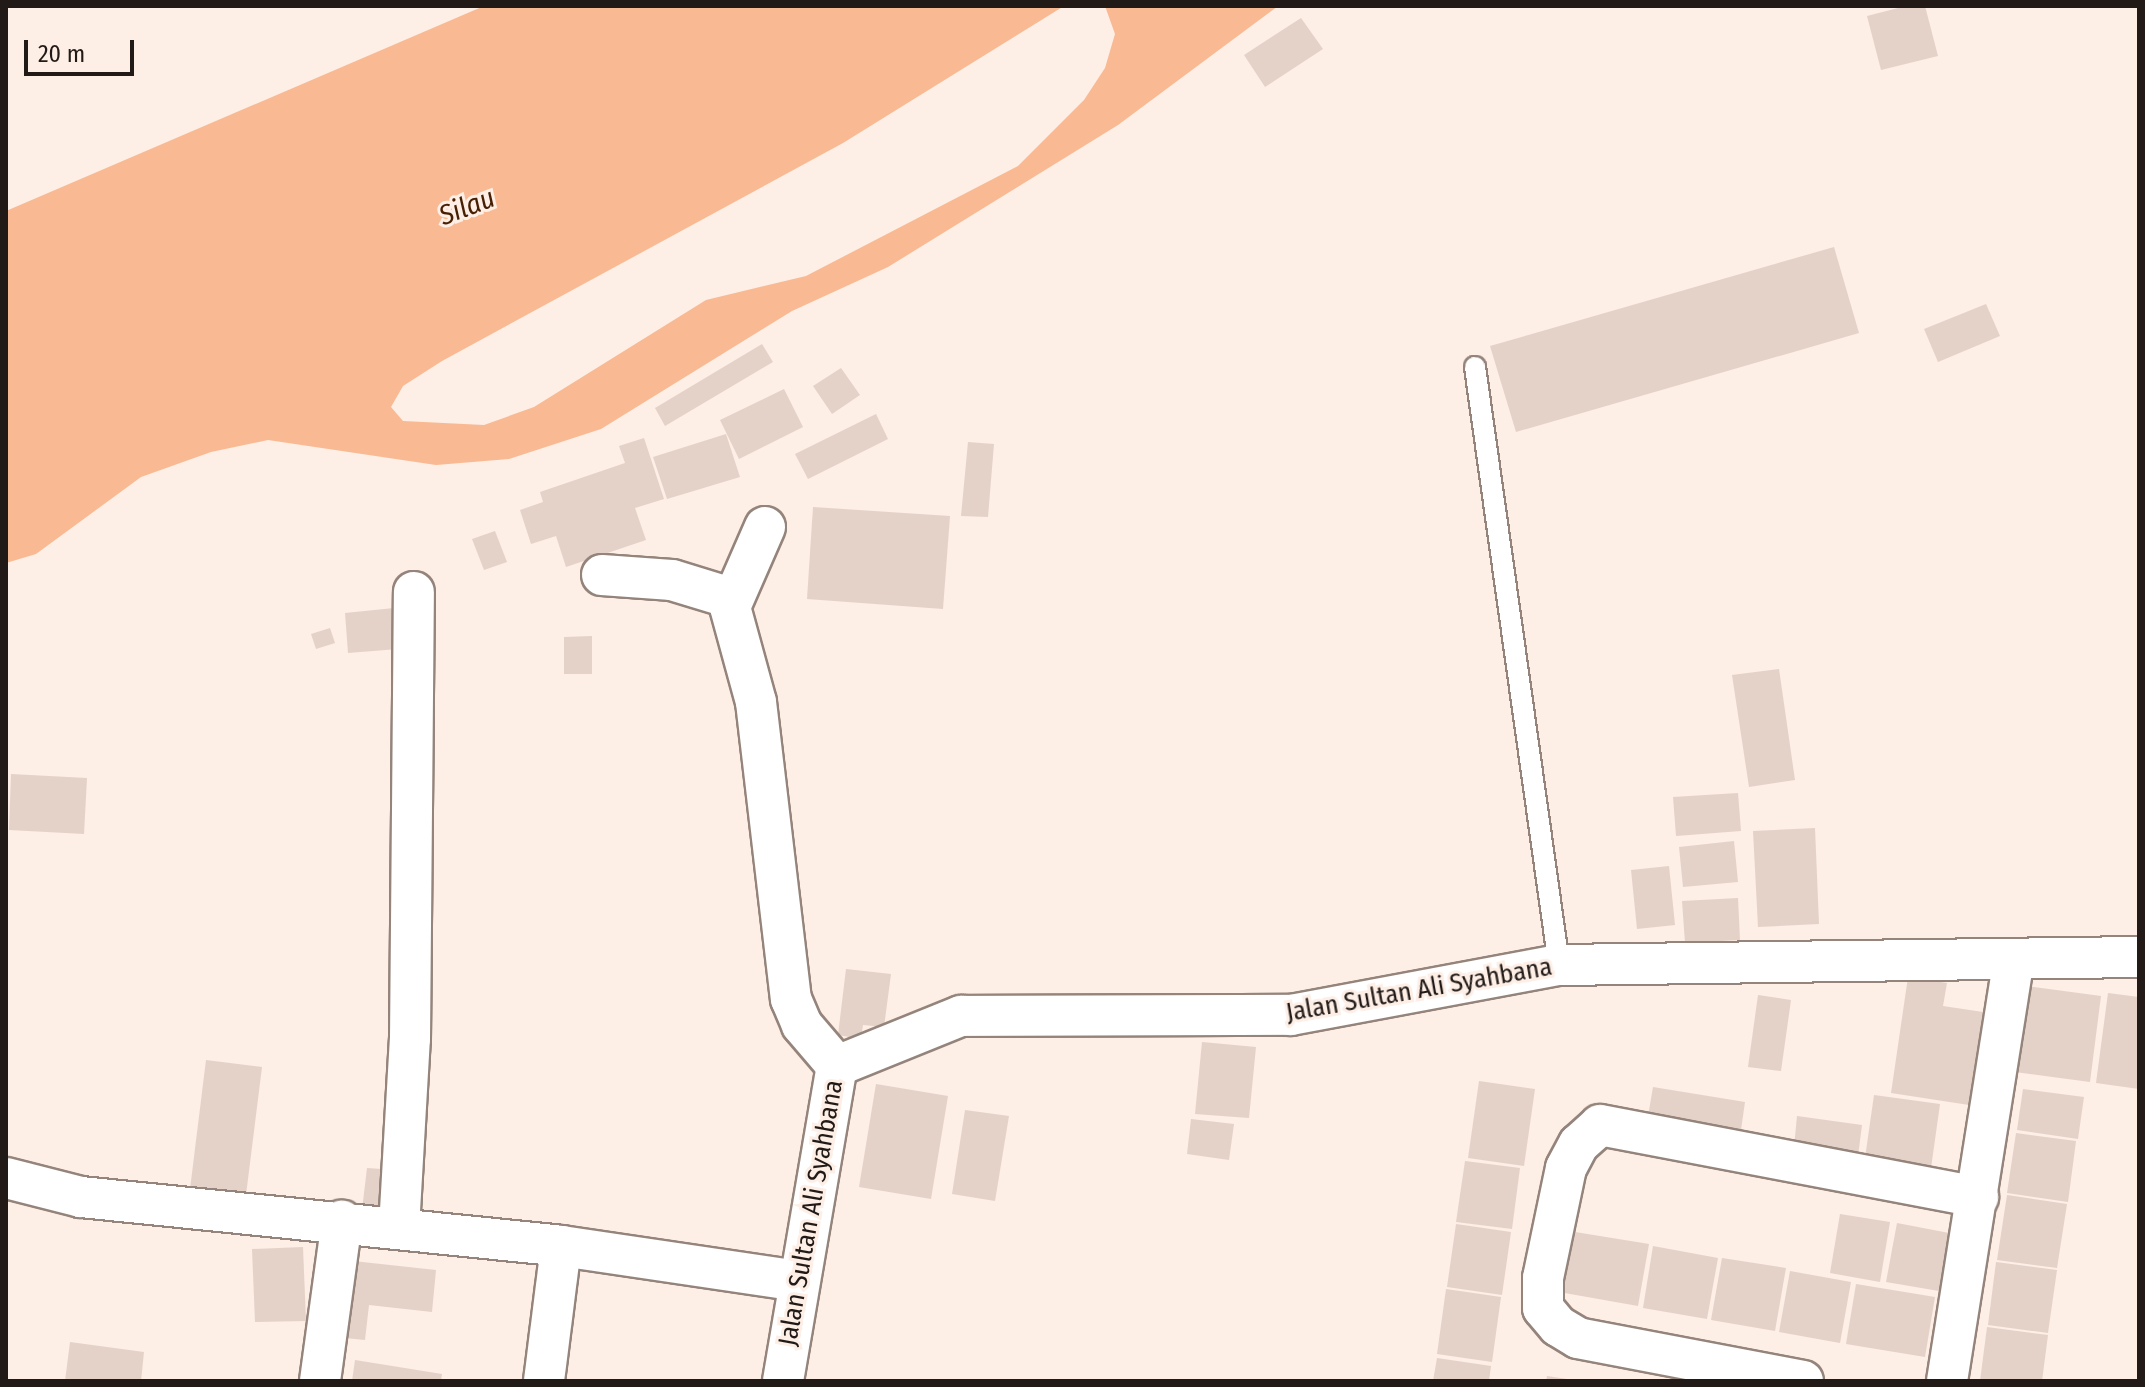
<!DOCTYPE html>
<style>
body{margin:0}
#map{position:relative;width:2145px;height:1387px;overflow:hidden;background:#fdeee6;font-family:"Fira Sans Condensed",sans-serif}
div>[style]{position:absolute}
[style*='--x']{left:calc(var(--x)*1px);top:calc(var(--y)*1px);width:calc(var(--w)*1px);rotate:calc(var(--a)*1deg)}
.water>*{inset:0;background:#f9b992}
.building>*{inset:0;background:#e4d2c8}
.roads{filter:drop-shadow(2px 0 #94847b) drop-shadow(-2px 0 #94847b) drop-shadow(0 2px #94847b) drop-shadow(0 -2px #94847b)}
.service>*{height:20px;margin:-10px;padding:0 10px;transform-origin:10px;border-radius:10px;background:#fff}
.minor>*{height:40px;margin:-20px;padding:0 20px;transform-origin:20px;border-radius:20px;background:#fff}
span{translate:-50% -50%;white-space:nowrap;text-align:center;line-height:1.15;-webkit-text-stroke:6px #fdeee6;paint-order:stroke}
.street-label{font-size:26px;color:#211a17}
.water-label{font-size:28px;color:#471f02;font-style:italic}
.frame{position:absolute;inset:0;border:8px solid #211a17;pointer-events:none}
.scale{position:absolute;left:24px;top:40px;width:110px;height:36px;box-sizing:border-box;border:4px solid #211a17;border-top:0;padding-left:10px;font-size:24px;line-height:28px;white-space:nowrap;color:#211a17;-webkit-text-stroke:6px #fdeee6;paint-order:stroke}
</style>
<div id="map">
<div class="water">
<div style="clip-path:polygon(484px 6px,1064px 6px,843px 143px,442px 361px,403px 386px,391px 407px,403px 421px,484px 425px,534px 407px,706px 300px,806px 276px,1018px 166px,1084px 100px,1105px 68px,1115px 34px,1105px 6px,1278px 6px,1118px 125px,888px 267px,792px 311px,601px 429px,509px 459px,436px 465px,268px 440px,211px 452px,141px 477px,36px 554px,6px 563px,6px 211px)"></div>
</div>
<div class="building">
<div style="clip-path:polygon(1906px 6px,1925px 6px,1938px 56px,1881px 70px,1867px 16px)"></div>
<div style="clip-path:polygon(1301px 18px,1323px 49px,1265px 87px,1244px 55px)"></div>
<div style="clip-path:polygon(1834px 247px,1859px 333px,1516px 432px,1490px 346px)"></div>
<div style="clip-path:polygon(1986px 304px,2000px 336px,1938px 362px,1924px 329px)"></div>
<div style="clip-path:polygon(762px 344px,773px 362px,665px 426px,655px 408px)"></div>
<div style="clip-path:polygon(841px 368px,860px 395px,832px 414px,813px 386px)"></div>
<div style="clip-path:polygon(784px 389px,803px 427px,739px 459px,720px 420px)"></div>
<div style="clip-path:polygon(876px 414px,888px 439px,808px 479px,795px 454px)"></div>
<div style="clip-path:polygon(726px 434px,740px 477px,667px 499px,653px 457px)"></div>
<div style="clip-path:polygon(644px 438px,664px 499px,635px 508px,646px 540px,566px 567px,556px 536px,531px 544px,520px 510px,543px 502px,540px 492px,625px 463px,619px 446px)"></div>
<div style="clip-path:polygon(968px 442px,994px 444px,988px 517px,961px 516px)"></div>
<div style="clip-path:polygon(813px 507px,950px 516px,943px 609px,807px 599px)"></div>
<div style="clip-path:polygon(495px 531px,507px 562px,484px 570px,472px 539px)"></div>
<div style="clip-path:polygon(394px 608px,398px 649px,348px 653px,345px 613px)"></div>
<div style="clip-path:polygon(330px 628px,335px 643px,316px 649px,311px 634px)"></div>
<div style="clip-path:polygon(592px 636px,592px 674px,564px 674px,564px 637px)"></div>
<div style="clip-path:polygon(1779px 669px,1795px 780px,1749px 787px,1732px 675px)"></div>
<div style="clip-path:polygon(11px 774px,87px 778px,84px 834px,9px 830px)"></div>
<div style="clip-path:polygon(1738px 793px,1741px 831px,1676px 836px,1673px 797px)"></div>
<div style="clip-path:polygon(1815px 828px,1819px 924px,1758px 927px,1753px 831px)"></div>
<div style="clip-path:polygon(1734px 841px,1738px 882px,1683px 887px,1679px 847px)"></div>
<div style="clip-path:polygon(1669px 866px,1675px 925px,1637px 929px,1631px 870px)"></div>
<div style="clip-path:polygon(1738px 898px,1740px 940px,1685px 943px,1682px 901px)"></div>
<div style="clip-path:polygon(846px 969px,891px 974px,884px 1027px,863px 1025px,861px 1039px,838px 1035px)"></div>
<div style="clip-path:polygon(1908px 977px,1947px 983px,1943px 1006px,1983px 1012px,1969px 1105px,1891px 1093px)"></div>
<div style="clip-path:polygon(2019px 985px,2101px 996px,2090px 1082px,2007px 1071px)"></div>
<div style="clip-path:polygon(2108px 993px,2139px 997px,2139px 1089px,2096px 1083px)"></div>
<div style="clip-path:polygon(1758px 995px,1791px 1000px,1781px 1071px,1748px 1067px)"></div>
<div style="clip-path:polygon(1202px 1042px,1256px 1047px,1249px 1118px,1195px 1114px)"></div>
<div style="clip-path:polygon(206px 1060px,262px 1067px,246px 1195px,190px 1189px)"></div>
<div style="clip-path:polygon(1479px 1081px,1535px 1089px,1524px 1166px,1468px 1158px)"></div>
<div style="clip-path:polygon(876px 1084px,948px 1096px,931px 1199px,859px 1187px)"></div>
<div style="clip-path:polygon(1653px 1087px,1745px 1102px,1740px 1137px,1647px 1122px)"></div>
<div style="clip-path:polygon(2023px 1089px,2084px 1097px,2078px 1139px,2017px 1130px)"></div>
<div style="clip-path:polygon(1874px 1095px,1940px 1104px,1931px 1168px,1865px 1158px)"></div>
<div style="clip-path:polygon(965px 1110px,1009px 1116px,995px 1201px,952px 1194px)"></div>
<div style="clip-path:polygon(1797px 1116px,1862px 1125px,1858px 1156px,1794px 1147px)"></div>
<div style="clip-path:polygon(1191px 1119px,1234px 1124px,1229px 1160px,1187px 1154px)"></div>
<div style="clip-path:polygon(2016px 1133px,2076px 1141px,2068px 1202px,2007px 1193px)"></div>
<div style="clip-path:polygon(1465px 1161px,1520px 1168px,1512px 1229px,1456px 1222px)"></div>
<div style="clip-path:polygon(367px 1168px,396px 1170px,392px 1213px,362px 1210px)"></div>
<div style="clip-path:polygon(2007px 1195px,2067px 1204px,2057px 1268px,1997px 1260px)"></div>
<div style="clip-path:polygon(1840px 1214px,1890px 1222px,1880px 1282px,1830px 1273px)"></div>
<div style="clip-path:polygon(1897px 1223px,1949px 1233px,1939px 1291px,1886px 1282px)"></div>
<div style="clip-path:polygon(1456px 1224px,1511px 1232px,1502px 1295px,1447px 1287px)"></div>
<div style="clip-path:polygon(1569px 1231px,1649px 1244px,1638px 1306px,1559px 1292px)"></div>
<div style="clip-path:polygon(1653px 1246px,1718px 1258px,1707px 1319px,1643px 1308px)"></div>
<div style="clip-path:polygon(303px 1247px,306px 1321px,255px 1322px,252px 1249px)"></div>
<div style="clip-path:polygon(1722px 1258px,1786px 1268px,1775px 1331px,1711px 1320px)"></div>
<div style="clip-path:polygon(344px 1260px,436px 1270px,432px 1312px,369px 1305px,365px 1340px,335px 1337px)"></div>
<div style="clip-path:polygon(1996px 1262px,2057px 1270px,2048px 1333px,1988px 1325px)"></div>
<div style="clip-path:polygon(1790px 1271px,1851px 1282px,1840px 1343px,1779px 1332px)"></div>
<div style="clip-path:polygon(1856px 1284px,1935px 1297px,1925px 1357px,1846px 1344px)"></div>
<div style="clip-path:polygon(1446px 1289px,1501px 1297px,1492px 1362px,1437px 1354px)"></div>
<div style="clip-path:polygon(1987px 1327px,2048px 1335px,2042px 1381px,1980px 1381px)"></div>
<div style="clip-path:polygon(70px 1342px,144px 1352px,141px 1381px,65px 1381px)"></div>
<div style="clip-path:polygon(1437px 1358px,1491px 1366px,1489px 1381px,1433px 1381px)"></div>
<div style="clip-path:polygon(355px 1360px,442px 1374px,441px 1381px,352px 1381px)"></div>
<div style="clip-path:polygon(1547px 1376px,1567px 1379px,1567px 1381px,1546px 1381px)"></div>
</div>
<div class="roads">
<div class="service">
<div style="--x:1475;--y:367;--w:604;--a:82"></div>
</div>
<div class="minor">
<div style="--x:765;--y:527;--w:87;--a:113.6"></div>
<div style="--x:730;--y:607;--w:98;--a:74.7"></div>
<div style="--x:756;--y:702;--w:299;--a:83.3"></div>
<div style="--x:791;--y:999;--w:28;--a:67"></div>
<div style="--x:802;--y:1025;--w:54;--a:49.5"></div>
<div style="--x:602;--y:575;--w:70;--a:4.1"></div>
<div style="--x:672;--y:580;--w:62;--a:17"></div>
<div style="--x:6;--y:1178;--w:77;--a:14.2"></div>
<div style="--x:81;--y:1197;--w:482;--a:5.8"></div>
<div style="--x:561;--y:1246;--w:239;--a:8.4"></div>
<div style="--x:399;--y:1228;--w:189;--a:-86.7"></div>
<div style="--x:410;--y:1039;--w:447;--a:-89.5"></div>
<div style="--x:320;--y:1381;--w:162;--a:-82.2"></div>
<div style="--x:544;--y:1381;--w:136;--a:-82.8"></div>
<div style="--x:783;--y:1381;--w:320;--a:-80.3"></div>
<div style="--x:837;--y:1066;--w:134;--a:-22"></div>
<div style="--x:961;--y:1016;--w:330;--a:-0.2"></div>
<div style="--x:1291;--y:1015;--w:273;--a:-10.6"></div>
<div style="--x:1559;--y:965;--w:580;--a:-0.79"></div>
<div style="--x:1803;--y:1381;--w:229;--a:-169.2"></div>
<div style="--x:1578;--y:1338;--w:23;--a:-149"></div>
<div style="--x:1558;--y:1326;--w:23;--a:-130"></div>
<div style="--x:1543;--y:1308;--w:30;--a:-90"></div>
<div style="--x:1543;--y:1278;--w:112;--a:-78.2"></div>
<div style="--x:1566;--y:1168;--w:27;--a:-62"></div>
<div style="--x:1579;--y:1144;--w:28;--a:-42"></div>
<div style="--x:1600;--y:1125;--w:385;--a:10.8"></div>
<div style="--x:1947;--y:1381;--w:426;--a:-81"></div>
</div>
</div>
<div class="street-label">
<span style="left:1419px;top:990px;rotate:-10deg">Jalan Sultan Ali Syahbana</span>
<span style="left:811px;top:1213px;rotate:-80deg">Jalan Sultan Ali Syahbana</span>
</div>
<div class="water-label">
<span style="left:467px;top:207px;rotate:-21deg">Silau</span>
</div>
<div class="frame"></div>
<div class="scale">20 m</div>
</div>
